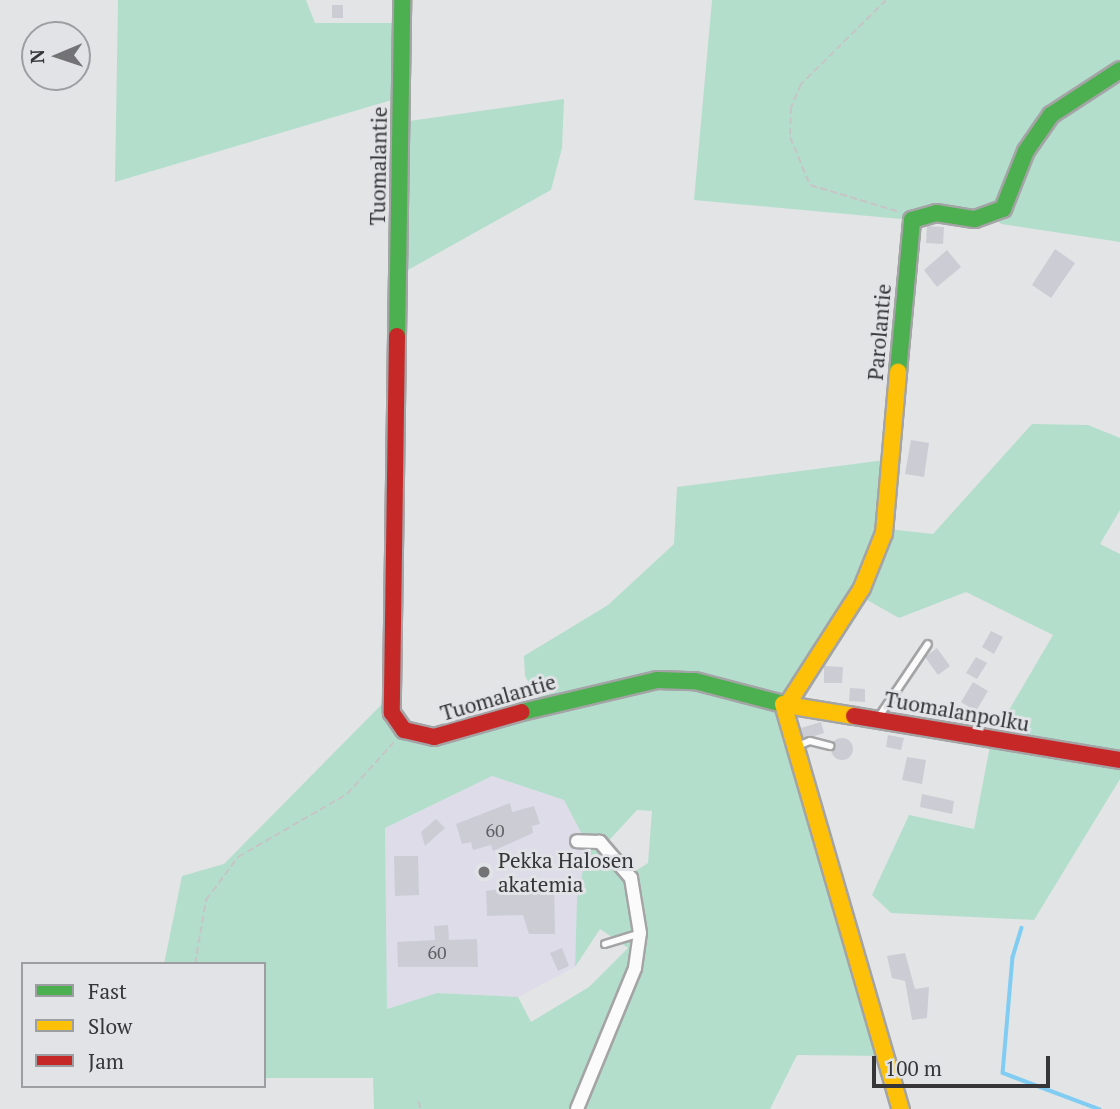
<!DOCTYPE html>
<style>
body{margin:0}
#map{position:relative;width:1120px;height:1109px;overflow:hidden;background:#e3e4e6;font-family:"PT Serif",serif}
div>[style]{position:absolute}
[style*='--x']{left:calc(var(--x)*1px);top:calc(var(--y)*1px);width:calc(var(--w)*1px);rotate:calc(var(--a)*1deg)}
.education>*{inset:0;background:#dedce9}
.green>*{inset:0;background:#b4decc}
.stream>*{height:3.5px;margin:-1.75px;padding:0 1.75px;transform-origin:1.75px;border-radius:1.75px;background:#80ccf2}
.building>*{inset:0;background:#cbccd4}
.round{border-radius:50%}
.path>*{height:2px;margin-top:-1px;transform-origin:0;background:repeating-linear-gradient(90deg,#c5c5c5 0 7px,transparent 0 10.5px)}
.roads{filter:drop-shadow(2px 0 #a4a4a6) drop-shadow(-2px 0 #a4a4a6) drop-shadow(0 2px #a4a4a6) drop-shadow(0 -2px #a4a4a6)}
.lane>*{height:6px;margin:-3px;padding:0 3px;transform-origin:3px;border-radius:3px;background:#fbfbfb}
.street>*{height:12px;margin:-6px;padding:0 6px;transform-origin:6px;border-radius:6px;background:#fbfbfb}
.fast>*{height:16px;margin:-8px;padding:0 8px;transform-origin:8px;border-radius:8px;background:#4caf50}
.slow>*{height:16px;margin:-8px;padding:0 8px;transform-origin:8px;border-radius:8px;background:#ffc107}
.jam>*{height:16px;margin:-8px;padding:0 8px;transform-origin:8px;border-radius:8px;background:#c62828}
.dots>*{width:19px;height:19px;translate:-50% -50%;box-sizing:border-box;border:4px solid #e2e3e7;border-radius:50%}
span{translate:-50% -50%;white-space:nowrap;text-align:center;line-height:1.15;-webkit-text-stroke:6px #e2e3e7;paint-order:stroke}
.number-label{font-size:18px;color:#606063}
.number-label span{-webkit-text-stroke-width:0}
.street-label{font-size:21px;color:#363638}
.poi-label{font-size:21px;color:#363638}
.left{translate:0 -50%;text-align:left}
.legend{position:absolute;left:21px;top:962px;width:245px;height:126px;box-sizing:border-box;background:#e2e3e7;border:2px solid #9d9ea1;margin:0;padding:9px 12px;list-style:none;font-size:21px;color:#363638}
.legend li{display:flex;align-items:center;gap:14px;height:35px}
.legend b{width:35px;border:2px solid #9d9ea1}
.north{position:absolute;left:21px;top:21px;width:70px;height:70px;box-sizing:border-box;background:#e2e3e7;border:2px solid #9d9ea1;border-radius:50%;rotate:268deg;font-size:19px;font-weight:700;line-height:28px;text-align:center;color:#363638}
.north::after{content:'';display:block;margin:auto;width:24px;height:32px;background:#737375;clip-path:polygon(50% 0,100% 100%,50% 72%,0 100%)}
.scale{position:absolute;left:872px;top:1056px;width:178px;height:32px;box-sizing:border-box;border:4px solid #363638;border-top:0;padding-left:9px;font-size:21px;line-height:24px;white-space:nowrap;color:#363638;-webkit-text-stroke:5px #e2e3e7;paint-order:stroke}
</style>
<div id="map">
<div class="education">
<div style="clip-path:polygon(492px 776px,564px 800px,588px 846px,577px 898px,575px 967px,518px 997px,437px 993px,386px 1009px,385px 828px)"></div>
</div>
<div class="green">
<div style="clip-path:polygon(118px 0,306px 0,315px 23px,405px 23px,402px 97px,115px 182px)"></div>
<div style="clip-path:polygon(712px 0,1120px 0,1120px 242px,1001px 224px,992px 214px,912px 220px,694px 200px)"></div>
<div style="clip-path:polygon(564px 99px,562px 148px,551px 190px,399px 275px,402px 122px)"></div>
<div style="clip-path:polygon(evenodd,1032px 424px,1088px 425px,1120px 438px,1120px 510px,1100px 544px,1120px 554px,1120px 779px,1034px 920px,891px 913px,872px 895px,909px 815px,974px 829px,991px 741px,1053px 635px,966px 592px,899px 618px,853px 592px,781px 696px,779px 723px,884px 1056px,797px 1055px,770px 1109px,374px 1109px,373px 1078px,264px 1078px,264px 964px,164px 964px,182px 876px,224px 864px,385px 701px,406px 724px,432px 733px,538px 699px,525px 676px,524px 656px,608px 605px,674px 544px,677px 487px,885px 460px,879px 528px,933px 534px,1032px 424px,492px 776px,564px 800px,588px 846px,577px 898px,575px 967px,600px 929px,628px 948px,589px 987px,531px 1022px,518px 997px,437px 993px,387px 1009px,385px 828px,492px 776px,1032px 424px,637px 810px,652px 811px,648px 863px,624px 878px,602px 848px,637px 810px)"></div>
</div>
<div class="stream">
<div style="--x:1022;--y:928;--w:30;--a:107"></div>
<div style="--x:1013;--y:957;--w:116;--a:94.9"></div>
<div style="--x:1003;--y:1073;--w:103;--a:20.6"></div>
</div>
<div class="building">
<div style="clip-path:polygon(332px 5px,343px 5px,343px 18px,332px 18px)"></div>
<div style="clip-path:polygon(927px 226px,944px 227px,943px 244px,926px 243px)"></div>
<div style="clip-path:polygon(1055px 249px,1075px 263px,1051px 298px,1032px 285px)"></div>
<div style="clip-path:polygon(947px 250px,961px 267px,937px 287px,924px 270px)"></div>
<div style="clip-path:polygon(911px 440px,929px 443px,924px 477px,905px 474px)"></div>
<div style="clip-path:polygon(991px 631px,1003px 637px,994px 654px,982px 647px)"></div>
<div style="clip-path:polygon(937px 648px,950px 666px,938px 675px,925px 657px)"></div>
<div style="clip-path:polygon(976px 657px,987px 663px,977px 679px,966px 673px)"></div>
<div style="clip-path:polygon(824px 666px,843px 667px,842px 683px,824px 683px)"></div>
<div style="clip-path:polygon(973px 682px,988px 691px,976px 711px,961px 702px)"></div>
<div style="clip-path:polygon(850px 688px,865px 689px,865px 702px,849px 701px)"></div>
<div style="clip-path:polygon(821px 722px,824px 733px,804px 739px,801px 728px)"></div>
<div style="clip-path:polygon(888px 735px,904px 738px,901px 750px,886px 747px)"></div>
<div class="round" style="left:831px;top:738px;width:22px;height:22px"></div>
<div style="clip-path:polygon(907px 757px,926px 760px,922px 784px,902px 780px)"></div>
<div style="clip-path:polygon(922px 794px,954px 801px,952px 814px,920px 807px)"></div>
<div style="clip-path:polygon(510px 803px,512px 812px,534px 806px,540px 824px,532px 826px,533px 833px,493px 851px,491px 845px,473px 850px,471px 842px,462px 844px,456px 824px)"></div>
<div style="clip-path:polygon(436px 819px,445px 828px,425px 846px,421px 832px)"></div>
<div style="clip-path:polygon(394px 856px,418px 856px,419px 895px,395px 896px)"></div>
<div style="clip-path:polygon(554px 881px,555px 934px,529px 934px,523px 915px,487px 916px,486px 891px)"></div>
<div style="clip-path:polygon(448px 925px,449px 940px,477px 939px,478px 967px,398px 967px,397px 942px,435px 940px,434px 926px)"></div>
<div style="clip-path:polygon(562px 948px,569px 966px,558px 971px,550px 953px)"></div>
<div style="clip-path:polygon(905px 953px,915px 989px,929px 987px,927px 1018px,912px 1020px,905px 981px,892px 978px,887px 956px)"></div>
</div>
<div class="path">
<div style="--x:886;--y:0;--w:120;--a:135.3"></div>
<div style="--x:801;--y:84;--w:25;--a:113"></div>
<div style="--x:791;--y:107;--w:30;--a:92"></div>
<div style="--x:790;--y:137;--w:52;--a:67.4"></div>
<div style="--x:810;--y:185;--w:94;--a:16.7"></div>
<div style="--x:195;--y:964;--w:65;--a:-80.2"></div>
<div style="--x:206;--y:900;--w:54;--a:-53.3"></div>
<div style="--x:238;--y:857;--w:126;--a:-30"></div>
<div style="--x:347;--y:794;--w:70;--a:-47.9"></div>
<div style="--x:418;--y:1101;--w:9;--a:69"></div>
</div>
<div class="roads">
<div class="lane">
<div style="--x:878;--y:718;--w:89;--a:-56"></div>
<div style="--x:795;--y:747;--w:16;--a:-22"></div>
<div style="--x:810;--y:741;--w:21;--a:14"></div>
<div style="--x:605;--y:944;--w:37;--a:-17"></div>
</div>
<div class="street">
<div style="--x:577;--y:1109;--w:152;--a:-67.6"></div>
<div style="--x:635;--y:968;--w:35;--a:-82"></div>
<div style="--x:640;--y:933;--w:56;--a:-99.3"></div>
<div style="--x:631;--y:878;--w:48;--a:-130.7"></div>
<div style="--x:600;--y:842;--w:23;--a:-178"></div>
</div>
<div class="fast">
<div style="--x:397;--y:336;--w:336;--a:-89.1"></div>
<div style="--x:898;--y:372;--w:153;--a:-84.7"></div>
<div style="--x:912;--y:220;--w:25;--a:-16"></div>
<div style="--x:936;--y:213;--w:39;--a:9"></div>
<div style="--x:975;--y:219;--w:30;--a:-20"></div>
<div style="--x:1003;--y:209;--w:62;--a:-68.4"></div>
<div style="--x:1026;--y:151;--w:44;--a:-55.2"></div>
<div style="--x:1051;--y:115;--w:82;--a:-33.1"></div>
<div style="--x:522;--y:712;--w:139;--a:-13.3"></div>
<div style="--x:657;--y:680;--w:38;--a:2"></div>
<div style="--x:695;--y:681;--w:91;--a:14.6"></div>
</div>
<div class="slow">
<div style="--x:783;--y:704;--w:422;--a:73.8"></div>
<div style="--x:854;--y:716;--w:68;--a:-170.7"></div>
<div style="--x:787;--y:705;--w:139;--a:-57.3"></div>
<div style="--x:862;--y:588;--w:59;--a:-68.2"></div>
<div style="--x:884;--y:533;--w:162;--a:-85"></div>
</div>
<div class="jam">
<div style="--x:397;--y:336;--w:377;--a:90.8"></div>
<div style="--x:392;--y:713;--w:21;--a:55"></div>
<div style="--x:404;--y:730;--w:31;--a:13"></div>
<div style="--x:434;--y:737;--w:91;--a:-15.9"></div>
<div style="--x:854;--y:716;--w:270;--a:9.4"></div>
</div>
</div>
<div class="dots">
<div style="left:484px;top:872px;background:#737375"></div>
</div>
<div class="number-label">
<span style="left:495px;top:830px">60</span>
<span style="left:437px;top:952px">60</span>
</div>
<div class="street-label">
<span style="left:378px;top:166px;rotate:-89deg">Tuomalantie</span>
<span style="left:879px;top:332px;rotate:-85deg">Parolantie</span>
<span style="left:498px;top:697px;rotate:-16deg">Tuomalantie</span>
<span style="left:957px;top:711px;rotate:10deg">Tuomalanpolku</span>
</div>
<div class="poi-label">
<span class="left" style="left:498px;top:872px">Pekka Halosen<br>akatemia</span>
</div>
<ul class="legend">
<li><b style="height:9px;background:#4caf50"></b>Fast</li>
<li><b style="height:9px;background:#ffc107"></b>Slow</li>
<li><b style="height:9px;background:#c62828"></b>Jam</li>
</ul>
<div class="north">N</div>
<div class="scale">100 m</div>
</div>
